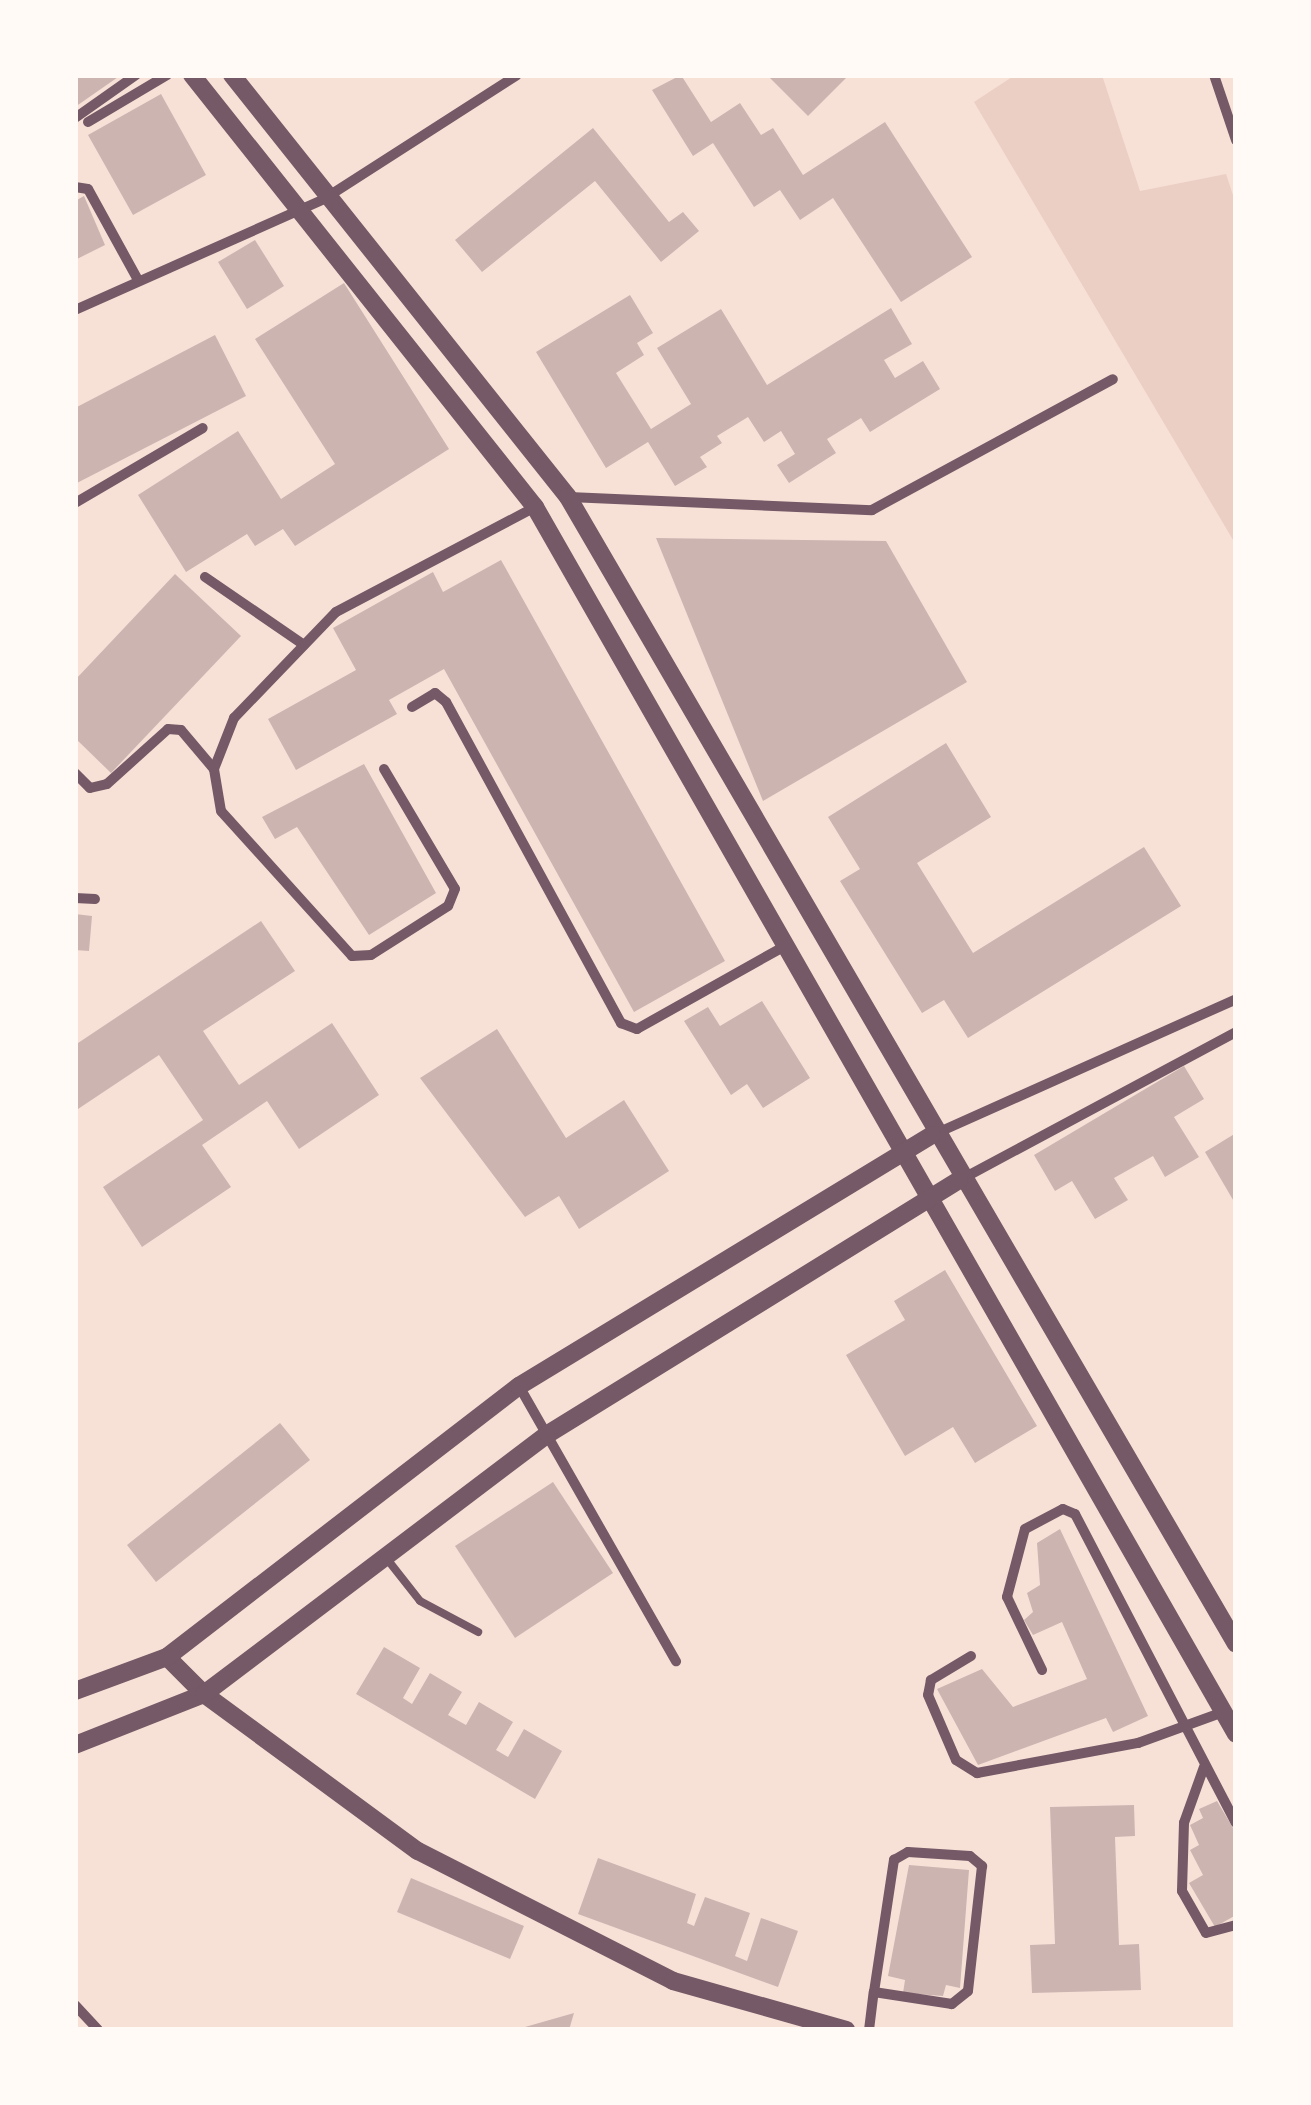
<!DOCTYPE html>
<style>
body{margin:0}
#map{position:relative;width:1311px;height:2105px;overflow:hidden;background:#f7e1d7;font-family:"PT Serif",serif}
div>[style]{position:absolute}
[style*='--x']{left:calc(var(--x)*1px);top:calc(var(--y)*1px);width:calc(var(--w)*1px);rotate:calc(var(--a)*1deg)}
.green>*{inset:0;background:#ebcfc5}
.building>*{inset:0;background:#ccb4b1}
.service>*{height:8px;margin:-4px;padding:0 4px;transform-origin:4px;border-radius:4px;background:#755966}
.minor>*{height:10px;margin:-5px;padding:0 5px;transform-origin:5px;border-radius:5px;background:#755966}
.tertiary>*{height:18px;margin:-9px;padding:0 9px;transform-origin:9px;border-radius:9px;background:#755966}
span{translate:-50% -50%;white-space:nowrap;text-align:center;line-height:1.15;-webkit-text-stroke:8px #fffaf5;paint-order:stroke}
.frame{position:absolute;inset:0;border:78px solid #fffaf5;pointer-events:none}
</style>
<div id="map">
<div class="green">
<div style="clip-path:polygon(1015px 75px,1102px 75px,1140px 191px,1226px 174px,1236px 204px,1236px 545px,974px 102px)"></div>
</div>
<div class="building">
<div style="clip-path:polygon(75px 75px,121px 75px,75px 107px)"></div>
<div style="clip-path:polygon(681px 75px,711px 122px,740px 103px,761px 135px,773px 128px,803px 175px,885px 122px,972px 257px,901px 302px,833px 198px,800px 220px,780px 190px,754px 207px,713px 143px,693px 156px,652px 90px)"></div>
<div style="clip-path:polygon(767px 75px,849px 75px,808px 116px)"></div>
<div style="clip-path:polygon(161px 94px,206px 175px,133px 215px,88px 135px)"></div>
<div style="clip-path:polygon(593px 128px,669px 222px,683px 212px,699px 231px,661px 262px,595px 181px,482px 272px,455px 240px)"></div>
<div style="clip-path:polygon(84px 196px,105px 245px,75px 260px,75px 201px)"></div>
<div style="clip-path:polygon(255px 240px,284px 286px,247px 309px,218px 262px)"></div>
<div style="clip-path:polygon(344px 283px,449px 449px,295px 546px,283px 529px,255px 546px,247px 534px,186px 572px,138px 495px,238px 431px,281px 499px,335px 464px,255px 339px)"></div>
<div style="clip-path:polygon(630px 295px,653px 333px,637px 343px,644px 355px,616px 373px,651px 429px,691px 404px,657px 348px,721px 309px,767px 385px,891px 308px,912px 344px,884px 360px,895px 378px,923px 361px,940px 389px,870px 432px,861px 418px,827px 439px,836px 453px,789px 483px,777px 465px,795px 454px,781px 431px,764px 442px,748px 417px,717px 436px,722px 443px,700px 457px,707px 467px,675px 486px,648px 442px,606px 468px,536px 352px)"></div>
<div style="clip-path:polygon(215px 335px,246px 396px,75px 484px,75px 408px)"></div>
<div style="clip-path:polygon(656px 538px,886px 541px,967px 682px,763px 801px)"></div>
<div style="clip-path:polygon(501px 560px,725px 961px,634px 1012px,444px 669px,389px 700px,397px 714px,296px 770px,268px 719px,356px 670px,333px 628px,433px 572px,443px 592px)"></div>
<div style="clip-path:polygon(175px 574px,241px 636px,111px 773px,75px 738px,75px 680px)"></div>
<div style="clip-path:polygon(946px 743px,991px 817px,917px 863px,973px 953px,1144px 847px,1181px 906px,968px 1038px,944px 1000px,922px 1013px,840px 881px,860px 869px,828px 817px)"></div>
<div style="clip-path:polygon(364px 764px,436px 893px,369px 935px,297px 827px,275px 839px,262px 817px)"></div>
<div style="clip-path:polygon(75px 914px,92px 916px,89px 951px,75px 950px)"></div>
<div style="clip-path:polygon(261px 921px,295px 971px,203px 1031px,239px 1085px,332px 1023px,379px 1095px,299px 1149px,267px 1101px,202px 1145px,231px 1187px,142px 1247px,103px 1187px,203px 1120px,159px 1055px,75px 1111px,75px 1045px)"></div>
<div style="clip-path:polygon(762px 1001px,810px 1078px,763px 1108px,747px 1084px,731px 1095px,684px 1021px,708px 1007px,720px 1026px)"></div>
<div style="clip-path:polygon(497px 1029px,566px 1138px,624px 1100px,669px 1171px,579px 1229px,559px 1196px,525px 1217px,420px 1078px)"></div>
<div style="clip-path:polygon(1184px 1066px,1204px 1099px,1174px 1117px,1199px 1157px,1165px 1177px,1153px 1156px,1114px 1178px,1128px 1200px,1095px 1219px,1072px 1181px,1055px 1191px,1034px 1155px)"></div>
<div style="clip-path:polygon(1236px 1133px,1236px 1205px,1205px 1152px)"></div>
<div style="clip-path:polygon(945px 1270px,1037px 1426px,975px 1463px,953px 1427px,905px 1456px,846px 1355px,905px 1320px,894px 1301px)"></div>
<div style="clip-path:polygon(280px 1423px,310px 1460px,156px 1582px,127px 1545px)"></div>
<div style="clip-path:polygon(553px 1482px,613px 1573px,515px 1638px,455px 1546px)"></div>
<div style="clip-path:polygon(1060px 1529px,1148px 1716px,1113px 1732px,1106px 1718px,978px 1765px,937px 1689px,982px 1669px,1013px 1707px,1087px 1679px,1062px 1622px,1033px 1635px,1024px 1620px,1033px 1612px,1027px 1593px,1040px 1585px,1037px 1543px)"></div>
<div style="clip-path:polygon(384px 1647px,420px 1668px,403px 1698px,412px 1704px,430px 1673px,462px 1692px,448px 1715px,466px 1725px,479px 1702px,513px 1722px,496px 1750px,508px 1757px,524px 1729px,562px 1751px,535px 1799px,356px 1694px)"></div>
<div style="clip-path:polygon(1217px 1801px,1236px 1833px,1236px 1915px,1215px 1927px,1189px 1883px,1203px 1875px,1190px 1850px,1199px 1845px,1190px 1825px,1203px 1818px,1199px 1809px)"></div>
<div style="clip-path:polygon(1134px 1805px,1135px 1836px,1115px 1837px,1119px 1945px,1139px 1944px,1141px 1990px,1032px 1993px,1030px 1945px,1055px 1944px,1050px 1807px)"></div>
<div style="clip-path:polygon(598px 1858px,696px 1894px,687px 1923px,694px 1926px,705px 1897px,750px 1913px,735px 1956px,747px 1961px,761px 1918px,798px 1931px,778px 1987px,578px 1914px)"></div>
<div style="clip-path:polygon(909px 1865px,969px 1870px,960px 1988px,946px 1985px,943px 1996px,903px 1993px,905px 1980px,888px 1976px)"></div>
<div style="clip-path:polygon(411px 1878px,524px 1926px,510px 1959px,397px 1912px)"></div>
<div style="clip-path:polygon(574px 2013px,569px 2030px,518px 2030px,518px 2029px)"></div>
</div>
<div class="service">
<div style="--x:387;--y:1559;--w:53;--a:51.8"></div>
<div style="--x:420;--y:1601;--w:66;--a:28.1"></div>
</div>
<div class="minor">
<div style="--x:1214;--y:75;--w:69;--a:71.3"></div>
<div style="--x:75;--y:118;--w:75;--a:-35.2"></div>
<div style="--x:88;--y:122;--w:92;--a:-30.7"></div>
<div style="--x:75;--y:187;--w:13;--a:9"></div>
<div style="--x:88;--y:189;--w:104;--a:61.2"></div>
<div style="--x:75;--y:310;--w:273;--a:-24"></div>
<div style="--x:324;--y:199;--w:229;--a:-32.7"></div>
<div style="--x:569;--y:497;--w:303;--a:2.5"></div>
<div style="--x:872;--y:510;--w:274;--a:-28.5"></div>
<div style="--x:75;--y:503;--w:148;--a:-30.4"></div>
<div style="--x:205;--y:577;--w:120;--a:34.5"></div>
<div style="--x:412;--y:707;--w:27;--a:-31"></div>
<div style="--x:435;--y:693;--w:14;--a:39"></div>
<div style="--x:446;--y:702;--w:366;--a:61.4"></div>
<div style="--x:621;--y:1023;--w:17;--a:21"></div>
<div style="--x:637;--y:1029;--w:167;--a:-29.3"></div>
<div style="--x:384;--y:769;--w:139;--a:59.4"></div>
<div style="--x:455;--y:889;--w:18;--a:112"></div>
<div style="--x:448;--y:906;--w:91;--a:147.5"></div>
<div style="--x:371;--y:955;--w:19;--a:177"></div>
<div style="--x:352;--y:956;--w:195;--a:-132.1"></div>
<div style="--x:221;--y:811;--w:43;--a:-99.5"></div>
<div style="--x:214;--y:769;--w:55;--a:-68.6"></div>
<div style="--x:234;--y:718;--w:147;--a:-46.1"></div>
<div style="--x:336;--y:612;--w:225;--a:-27.8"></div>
<div style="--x:75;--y:773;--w:21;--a:45"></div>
<div style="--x:90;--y:788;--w:17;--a:-13"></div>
<div style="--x:107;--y:784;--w:82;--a:-42"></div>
<div style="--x:168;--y:729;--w:13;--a:4"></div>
<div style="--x:181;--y:730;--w:51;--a:49.8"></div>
<div style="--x:75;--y:898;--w:20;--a:3"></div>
<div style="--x:937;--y:1133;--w:328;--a:-24.1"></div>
<div style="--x:960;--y:1180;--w:313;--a:-28.2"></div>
<div style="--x:519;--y:1386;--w:317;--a:60.3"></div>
<div style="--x:971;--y:1656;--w:47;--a:149"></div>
<div style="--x:931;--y:1680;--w:15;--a:101"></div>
<div style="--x:928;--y:1695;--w:71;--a:66.7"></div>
<div style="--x:956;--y:1760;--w:25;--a:32"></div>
<div style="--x:977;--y:1773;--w:164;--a:-10.6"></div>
<div style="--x:1138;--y:1743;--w:90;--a:-20"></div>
<div style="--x:1042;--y:1670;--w:81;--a:-115.6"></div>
<div style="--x:1007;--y:1597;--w:70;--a:-75.2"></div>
<div style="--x:1025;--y:1529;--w:43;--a:-27.8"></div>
<div style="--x:1063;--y:1509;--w:13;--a:23"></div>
<div style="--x:1075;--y:1514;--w:348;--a:62.5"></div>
<div style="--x:1204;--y:1767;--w:59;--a:109.7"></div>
<div style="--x:1184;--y:1823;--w:68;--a:91.7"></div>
<div style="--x:1182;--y:1891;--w:48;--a:60.3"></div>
<div style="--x:1206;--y:1933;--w:31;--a:-15"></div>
<div style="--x:75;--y:2005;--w:34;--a:47"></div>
<div style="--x:869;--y:2030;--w:38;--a:-83"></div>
<div style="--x:874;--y:1992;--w:134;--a:-81.4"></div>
<div style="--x:894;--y:1860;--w:16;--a:-30"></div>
<div style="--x:908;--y:1852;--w:62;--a:3.7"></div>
<div style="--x:970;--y:1856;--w:16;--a:40"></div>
<div style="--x:982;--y:1866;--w:126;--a:96.4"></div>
<div style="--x:968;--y:1991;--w:21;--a:141"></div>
<div style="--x:952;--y:2004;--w:79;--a:-171.3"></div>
</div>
<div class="tertiary">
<div style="--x:192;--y:75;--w:552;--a:51.55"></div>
<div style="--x:535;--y:507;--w:1413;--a:60.26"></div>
<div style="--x:232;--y:75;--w:539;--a:51.47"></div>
<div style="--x:568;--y:497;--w:1327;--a:59.78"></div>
<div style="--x:167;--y:1657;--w:52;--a:45"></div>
<div style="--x:204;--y:1694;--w:265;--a:36.3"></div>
<div style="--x:418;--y:1851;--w:286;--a:27"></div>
<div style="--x:673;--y:1981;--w:180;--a:15.8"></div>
<div style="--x:75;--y:1691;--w:98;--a:-20.3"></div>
<div style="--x:167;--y:1657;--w:444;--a:-37.6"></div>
<div style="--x:519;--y:1386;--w:483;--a:-31.3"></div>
<div style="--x:75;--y:1745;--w:139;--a:-21.6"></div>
<div style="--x:204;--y:1694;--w:431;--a:-37.1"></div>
<div style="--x:548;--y:1434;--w:483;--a:-31.7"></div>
</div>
<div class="frame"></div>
</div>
